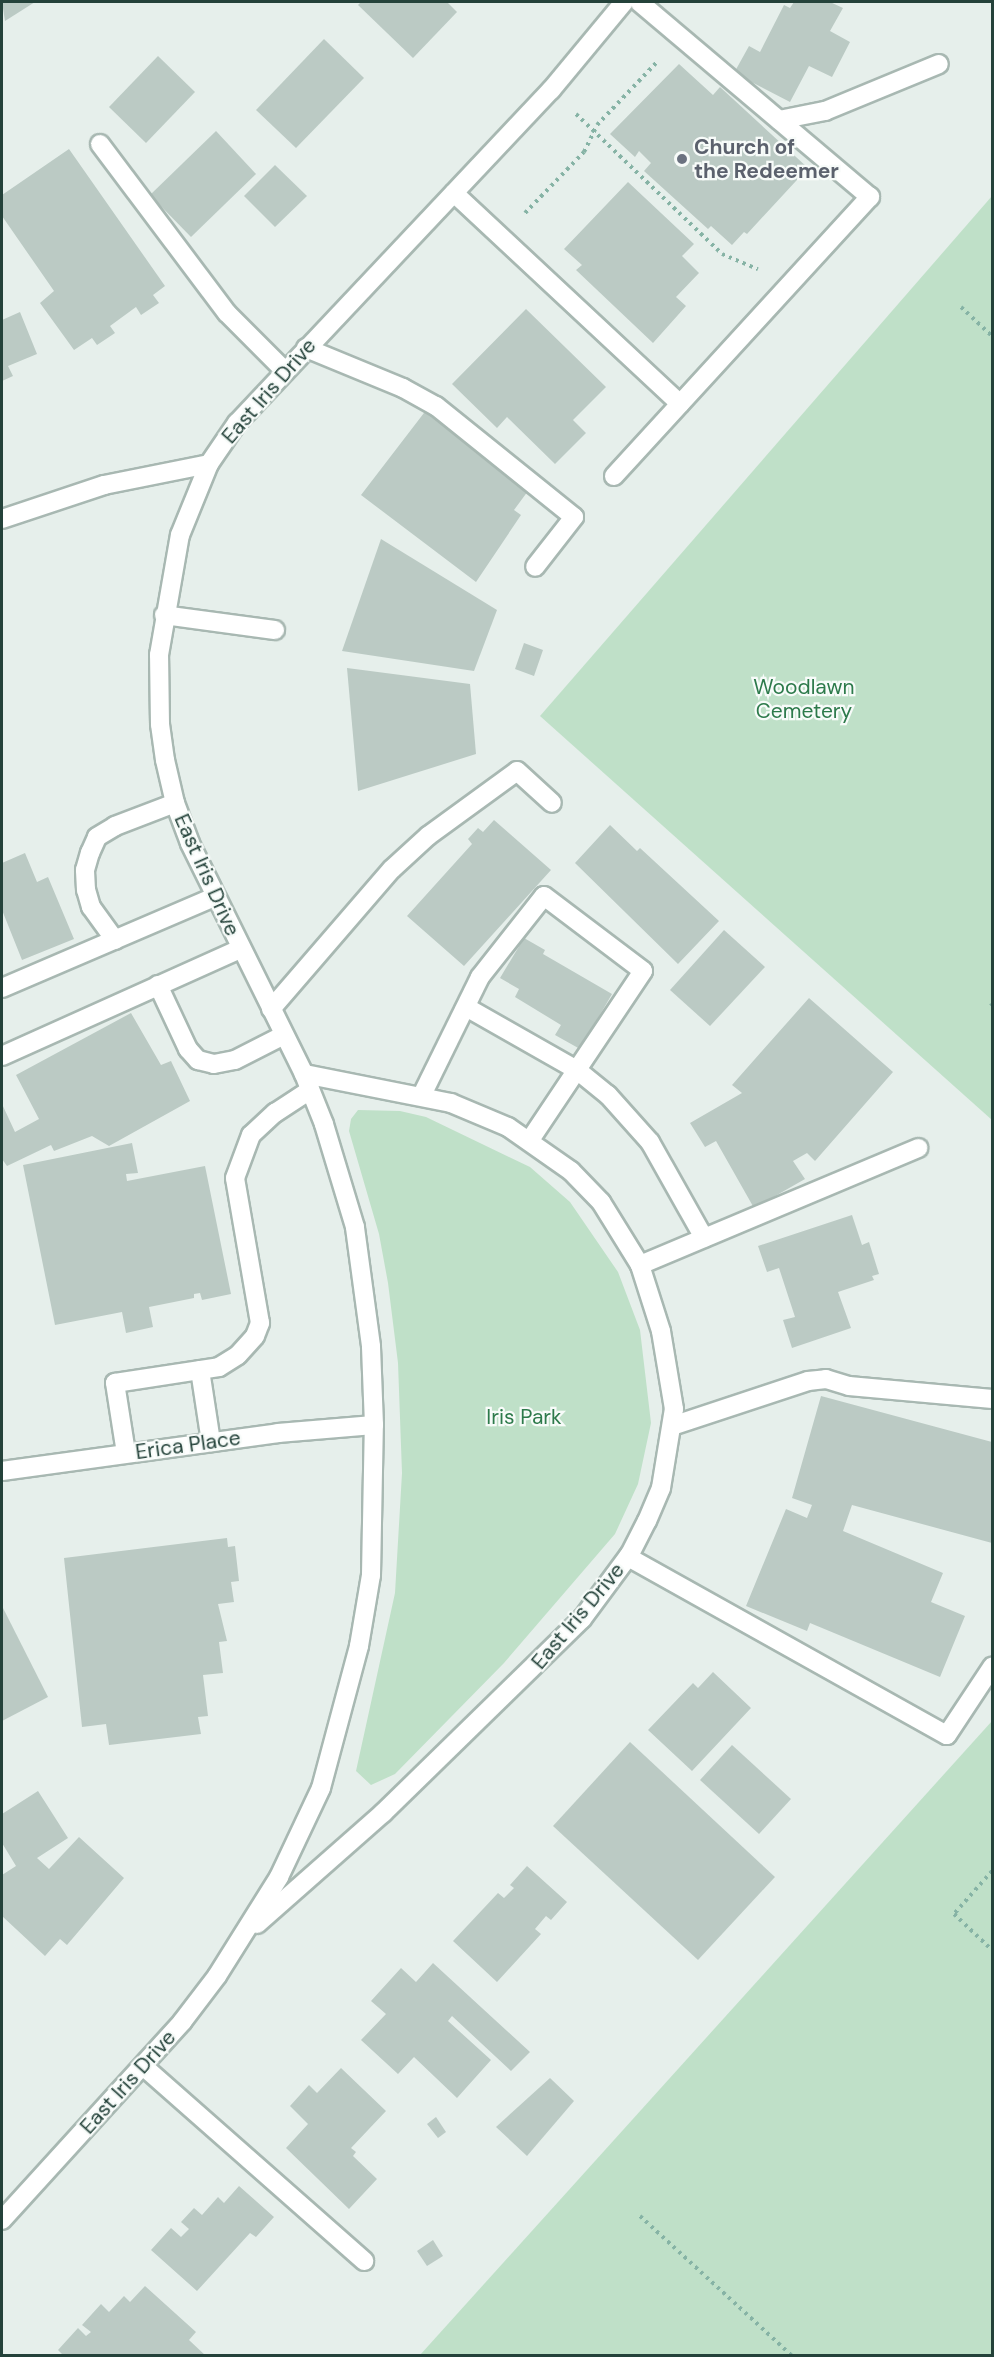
<!DOCTYPE html>
<style>
body{margin:0}
#map{position:relative;width:994px;height:2357px;overflow:hidden;background:#e6efeb;font-family:"DM Sans",sans-serif}
div>[style]{position:absolute}
[style*='--x']{left:calc(var(--x)*1px);top:calc(var(--y)*1px);width:calc(var(--w)*1px);rotate:calc(var(--a)*1deg)}
.green>*{inset:0;background:#bfe0c8}
.building>*{inset:0;background:#bbcac4}
.path>*{height:4px;margin-top:-2px;transform-origin:0;background:repeating-linear-gradient(90deg,#86b3a5 0 3px,transparent 0 7.5px)}
.roads{filter:drop-shadow(2px 0 #a8b8b2) drop-shadow(-2px 0 #a8b8b2) drop-shadow(0 2px #a8b8b2) drop-shadow(0 -2px #a8b8b2)}
.lane>*{height:18px;margin:-9px;padding:0 9px;transform-origin:9px;border-radius:9px;background:#fff}
.street>*{height:18px;margin:-9px;padding:0 9px;transform-origin:9px;border-radius:9px;background:#fff}
.dots>*{width:16px;height:16px;translate:-50% -50%;box-sizing:border-box;border:3px solid #f7fbf9;border-radius:50%}
span{translate:-50% -50%;white-space:nowrap;text-align:center;line-height:1.15;-webkit-text-stroke:4.5px #f7fbf9;paint-order:stroke}
.worship-label{font-size:21px;color:#5b616d;font-weight:700}
.left{translate:0 -50%;text-align:left}
.street-label{font-size:21px;color:#24423a}
.park-label{font-size:21px;color:#2d7a4b}
.frame{position:absolute;inset:0;border:3px solid #24423a;pointer-events:none}
</style>
<div id="map">
<div class="green">
<div style="clip-path:polygon(992px 196px,992px 1120px,540px 716px)"></div>
<div style="clip-path:polygon(358px 1110px,400px 1111px,426px 1117px,530px 1167px,570px 1202px,618px 1272px,640px 1330px,651px 1423px,638px 1484px,615px 1534px,504px 1663px,395px 1774px,371px 1785px,356px 1771px,395px 1593px,402px 1473px,398px 1363px,388px 1283px,379px 1234px,349px 1131px,351px 1119px)"></div>
<div style="clip-path:polygon(992px 1721px,992px 2355px,420px 2355px)"></div>
</div>
<div class="building">
<div style="clip-path:polygon(2px 2px,35px 2px,5px 21px)"></div>
<div style="clip-path:polygon(361px 2px,447px 2px,457px 12px,413px 58px,358px 5px)"></div>
<div style="clip-path:polygon(794px 2px,830px 2px,843px 8px,830px 31px,850px 42px,832px 77px,809px 66px,790px 102px,734px 73px,749px 46px,760px 52px,784px 5px,790px 8px)"></div>
<div style="clip-path:polygon(324px 39px,364px 78px,296px 148px,256px 110px)"></div>
<div style="clip-path:polygon(158px 56px,195px 92px,146px 143px,109px 107px)"></div>
<div style="clip-path:polygon(679px 64px,713px 95px,720px 87px,808px 168px,747px 234px,744px 232px,732px 245px,711px 226px,708px 229px,644px 171px,651px 163px,639px 151px,635px 157px,610px 134px)"></div>
<div style="clip-path:polygon(216px 131px,256px 174px,191px 237px,150px 195px)"></div>
<div style="clip-path:polygon(69px 149px,165px 286px,153px 295px,159px 303px,141px 315px,136px 307px,110px 326px,115px 333px,97px 345px,92px 338px,74px 350px,40px 303px,54px 291px,2px 216px,2px 195px)"></div>
<div style="clip-path:polygon(275px 165px,307px 196px,275px 227px,244px 196px)"></div>
<div style="clip-path:polygon(628px 182px,694px 244px,682px 256px,699px 273px,676px 297px,686px 306px,653px 343px,576px 270px,582px 265px,564px 249px)"></div>
<div style="clip-path:polygon(526px 309px,606px 387px,573px 420px,586px 433px,555px 464px,507px 417px,497px 428px,452px 384px)"></div>
<div style="clip-path:polygon(20px 312px,37px 354px,8px 366px,13px 376px,2px 381px,2px 320px)"></div>
<div style="clip-path:polygon(427px 409px,500px 464px,497px 468px,528px 491px,514px 510px,521px 515px,476px 582px,361px 495px)"></div>
<div style="clip-path:polygon(381px 539px,497px 610px,474px 671px,342px 651px)"></div>
<div style="clip-path:polygon(524px 643px,543px 650px,534px 676px,515px 669px)"></div>
<div style="clip-path:polygon(347px 668px,470px 684px,476px 754px,358px 791px)"></div>
<div style="clip-path:polygon(494px 820px,551px 870px,464px 966px,407px 916px,472px 844px,468px 839px,478px 828px,483px 832px)"></div>
<div style="clip-path:polygon(610px 825px,637px 851px,640px 848px,719px 921px,678px 964px,575px 863px)"></div>
<div style="clip-path:polygon(25px 853px,37px 882px,48px 877px,74px 939px,22px 960px,2px 910px,2px 863px)"></div>
<div style="clip-path:polygon(724px 930px,765px 967px,710px 1026px,670px 990px)"></div>
<div style="clip-path:polygon(524px 938px,545px 950px,543px 954px,612px 994px,580px 1049px,555px 1035px,561px 1025px,515px 997px,519px 989px,500px 978px)"></div>
<div style="clip-path:polygon(809px 998px,893px 1072px,815px 1161px,807px 1153px,793px 1161px,805px 1179px,754px 1208px,716px 1141px,705px 1147px,690px 1123px,742px 1093px,732px 1085px)"></div>
<div style="clip-path:polygon(131px 1013px,161px 1065px,171px 1061px,190px 1101px,109px 1146px,92px 1136px,54px 1151px,51px 1145px,7px 1166px,2px 1159px,2px 1104px,15px 1132px,39px 1119px,16px 1075px)"></div>
<div style="clip-path:polygon(132px 1143px,138px 1173px,126px 1174px,127px 1181px,205px 1166px,231px 1294px,202px 1300px,200px 1293px,194px 1294px,194px 1298px,149px 1307px,153px 1327px,126px 1333px,122px 1312px,55px 1325px,23px 1165px)"></div>
<div style="clip-path:polygon(852px 1215px,862px 1245px,869px 1242px,879px 1274px,872px 1276px,874px 1280px,838px 1292px,851px 1328px,792px 1348px,783px 1320px,795px 1317px,779px 1268px,767px 1272px,758px 1246px)"></div>
<div style="clip-path:polygon(821px 1396px,992px 1442px,992px 1543px,852px 1505px,843px 1531px,943px 1573px,931px 1602px,965px 1616px,940px 1677px,810px 1623px,807px 1631px,746px 1606px,786px 1509px,807px 1518px,812px 1505px,792px 1498px)"></div>
<div style="clip-path:polygon(227px 1538px,228px 1547px,235px 1546px,239px 1581px,231px 1582px,234px 1602px,218px 1604px,227px 1641px,219px 1642px,223px 1673px,203px 1675px,208px 1716px,198px 1717px,201px 1734px,109px 1745px,106px 1724px,82px 1727px,64px 1558px)"></div>
<div style="clip-path:polygon(2px 1606px,48px 1697px,2px 1721px)"></div>
<div style="clip-path:polygon(713px 1672px,751px 1708px,692px 1771px,648px 1730px,693px 1683px,698px 1688px)"></div>
<div style="clip-path:polygon(630px 1742px,775px 1877px,698px 1960px,553px 1826px)"></div>
<div style="clip-path:polygon(732px 1745px,791px 1799px,759px 1834px,700px 1780px)"></div>
<div style="clip-path:polygon(38px 1791px,68px 1838px,37px 1858px,49px 1869px,79px 1837px,124px 1878px,67px 1945px,60px 1939px,45px 1956px,2px 1916px,2px 1875px,16px 1866px,2px 1843px,2px 1814px)"></div>
<div style="clip-path:polygon(527px 1866px,567px 1902px,551px 1920px,546px 1916px,535px 1929px,541px 1934px,497px 1982px,453px 1941px,498px 1893px,504px 1898px,514px 1888px,510px 1885px)"></div>
<div style="clip-path:polygon(433px 1963px,530px 2052px,511px 2071px,452px 2016px,448px 2021px,491px 2060px,457px 2098px,414px 2057px,398px 2074px,361px 2040px,386px 2014px,371px 2001px,401px 1968px,416px 1982px)"></div>
<div style="clip-path:polygon(341px 2068px,386px 2111px,351px 2148px,356px 2152px,353px 2156px,377px 2179px,349px 2209px,286px 2148px,308px 2124px,290px 2106px,309px 2085px,317px 2093px)"></div>
<div style="clip-path:polygon(550px 2078px,574px 2101px,527px 2156px,496px 2127px)"></div>
<div style="clip-path:polygon(436px 2117px,446px 2132px,438px 2138px,427px 2124px)"></div>
<div style="clip-path:polygon(239px 2186px,274px 2217px,256px 2237px,250px 2233px,197px 2291px,151px 2250px,171px 2228px,181px 2237px,189px 2229px,181px 2222px,194px 2208px,202px 2215px,218px 2197px,224px 2203px)"></div>
<div style="clip-path:polygon(433px 2240px,443px 2256px,427px 2266px,417px 2251px)"></div>
<div style="clip-path:polygon(145px 2286px,196px 2332px,189px 2340px,206px 2356px,64px 2356px,58px 2350px,78px 2328px,86px 2336px,91px 2332px,82px 2325px,101px 2304px,109px 2312px,124px 2296px,130px 2302px)"></div>
</div>
<div class="path">
<div style="--x:576;--y:114;--w:202;--a:43.8"></div>
<div style="--x:722;--y:254;--w:39;--a:23"></div>
<div style="--x:525;--y:213;--w:85;--a:-46"></div>
<div style="--x:584;--y:152;--w:30;--a:-64"></div>
<div style="--x:597;--y:125;--w:87;--a:-46.4"></div>
<div style="--x:961;--y:307;--w:42;--a:43.1"></div>
<div style="--x:991;--y:1006;--w:2;--a:-63"></div>
<div style="--x:992;--y:1871;--w:57;--a:131.5"></div>
<div style="--x:954;--y:1914;--w:52;--a:43.5"></div>
<div style="--x:640;--y:2216;--w:207;--a:42.6"></div>
</div>
<div class="roads">
<div class="lane">
<div style="--x:779;--y:120;--w:47;--a:-11.1"></div>
<div style="--x:825;--y:111;--w:123;--a:-22.4"></div>
<div style="--x:100;--y:144;--w:211;--a:53.1"></div>
<div style="--x:227;--y:313;--w:81;--a:45"></div>
<div style="--x:454;--y:193;--w:309;--a:43"></div>
<div style="--x:306;--y:348;--w:105;--a:22.4"></div>
<div style="--x:403;--y:388;--w:38;--a:29"></div>
<div style="--x:436;--y:406;--w:177;--a:38.8"></div>
<div style="--x:574;--y:517;--w:63;--a:128"></div>
<div style="--x:614;--y:476;--w:379;--a:-47.5"></div>
<div style="--x:870;--y:197;--w:302;--a:-139.8"></div>
<div style="--x:164;--y:615;--w:112;--a:7.7"></div>
<div style="--x:115;--y:940;--w:41;--a:-126"></div>
<div style="--x:91;--y:907;--w:18;--a:-106"></div>
<div style="--x:86;--y:890;--w:20;--a:-93"></div>
<div style="--x:85;--y:870;--w:18;--a:-74"></div>
<div style="--x:90;--y:853;--w:17;--a:-66"></div>
<div style="--x:97;--y:837;--w:21;--a:-31"></div>
<div style="--x:115;--y:826;--w:64;--a:-21"></div>
<div style="--x:158;--y:985;--w:71;--a:64.9"></div>
<div style="--x:188;--y:1049;--w:15;--a:48"></div>
<div style="--x:198;--y:1060;--w:16;--a:14"></div>
<div style="--x:214;--y:1064;--w:21;--a:-11"></div>
<div style="--x:235;--y:1060;--w:55;--a:-27"></div>
<div style="--x:2;--y:988;--w:231;--a:-23.2"></div>
<div style="--x:466;--y:1007;--w:128;--a:29.6"></div>
<div style="--x:577;--y:1070;--w:40;--a:39"></div>
<div style="--x:608;--y:1095;--w:63;--a:48.2"></div>
<div style="--x:650;--y:1142;--w:110;--a:60.6"></div>
<div style="--x:271;--y:1009;--w:185;--a:-49.2"></div>
<div style="--x:392;--y:869;--w:49;--a:-42.5"></div>
<div style="--x:428;--y:836;--w:110;--a:-36.1"></div>
<div style="--x:517;--y:771;--w:47;--a:42.4"></div>
<div style="--x:2;--y:1056;--w:261;--a:-24.2"></div>
<div style="--x:422;--y:1095;--w:131;--a:-63.8"></div>
<div style="--x:480;--y:977;--w:103;--a:-51.7"></div>
<div style="--x:544;--y:896;--w:124;--a:37.1"></div>
<div style="--x:643;--y:971;--w:203;--a:123.8"></div>
<div style="--x:640;--y:1265;--w:302;--a:-22.8"></div>
<div style="--x:200;--y:1370;--w:73;--a:81.3"></div>
<div style="--x:672;--y:1426;--w:143;--a:-18.3"></div>
<div style="--x:808;--y:1381;--w:18;--a:-6"></div>
<div style="--x:826;--y:1379;--w:24;--a:17"></div>
<div style="--x:849;--y:1386;--w:144;--a:5.2"></div>
<div style="--x:126;--y:1453;--w:71;--a:-98.9"></div>
<div style="--x:115;--y:1383;--w:105;--a:-8.7"></div>
<div style="--x:219;--y:1367;--w:22;--a:-32"></div>
<div style="--x:238;--y:1355;--w:25;--a:-48"></div>
<div style="--x:255;--y:1336;--w:14;--a:-69"></div>
<div style="--x:260;--y:1323;--w:147;--a:-99.8"></div>
<div style="--x:235;--y:1178;--w:46;--a:-69.6"></div>
<div style="--x:251;--y:1135;--w:33;--a:-43"></div>
<div style="--x:275;--y:1113;--w:42;--a:-33.3"></div>
<div style="--x:628;--y:1557;--w:365;--a:29.2"></div>
<div style="--x:947;--y:1735;--w:82;--a:-56.5"></div>
<div style="--x:143;--y:2066;--w:295;--a:41.4"></div>
</div>
<div class="street">
<div style="--x:2;--y:519;--w:108;--a:-18.4"></div>
<div style="--x:104;--y:485;--w:107;--a:-11.3"></div>
<div style="--x:2;--y:1471;--w:279;--a:-7.8"></div>
<div style="--x:278;--y:1433;--w:96;--a:-4.8"></div>
<div style="--x:257;--y:1924;--w:168;--a:-41.4"></div>
<div style="--x:383;--y:1813;--w:278;--a:-44.3"></div>
<div style="--x:582;--y:1619;--w:81;--a:-53.6"></div>
<div style="--x:630;--y:1554;--w:37;--a:-63"></div>
<div style="--x:647;--y:1521;--w:36;--a:-67"></div>
<div style="--x:661;--y:1488;--w:80;--a:-80.7"></div>
<div style="--x:674;--y:1409;--w:79;--a:-99.5"></div>
<div style="--x:661;--y:1331;--w:69;--a:-107.7"></div>
<div style="--x:640;--y:1265;--w:74;--a:-121.8"></div>
<div style="--x:601;--y:1202;--w:43;--a:-134.1"></div>
<div style="--x:571;--y:1171;--w:77;--a:-145.1"></div>
<div style="--x:508;--y:1127;--w:62;--a:-157.2"></div>
<div style="--x:451;--y:1103;--w:150;--a:-168.8"></div>
<div style="--x:2;--y:2220;--w:268;--a:-47.7"></div>
<div style="--x:182;--y:2022;--w:58;--a:-52.7"></div>
<div style="--x:217;--y:1976;--w:117;--a:-57.9"></div>
<div style="--x:279;--y:1877;--w:98;--a:-64.7"></div>
<div style="--x:321;--y:1788;--w:147;--a:-75"></div>
<div style="--x:359;--y:1646;--w:72;--a:-80.4"></div>
<div style="--x:371;--y:1575;--w:150;--a:-88.9"></div>
<div style="--x:374;--y:1425;--w:79;--a:-92.2"></div>
<div style="--x:371;--y:1346;--w:120;--a:-97.7"></div>
<div style="--x:355;--y:1227;--w:108;--a:-106.8"></div>
<div style="--x:324;--y:1124;--w:54;--a:-111.8"></div>
<div style="--x:304;--y:1074;--w:258;--a:-116.3"></div>
<div style="--x:190;--y:843;--w:43;--a:-110.6"></div>
<div style="--x:175;--y:803;--w:44;--a:-103.1"></div>
<div style="--x:165;--y:760;--w:36;--a:-98"></div>
<div style="--x:160;--y:724;--w:69;--a:-90.8"></div>
<div style="--x:159;--y:655;--w:122;--a:-80.1"></div>
<div style="--x:180;--y:535;--w:77;--a:-67.8"></div>
<div style="--x:209;--y:464;--w:50;--a:-55.7"></div>
<div style="--x:237;--y:423;--w:458;--a:-46.7"></div>
<div style="--x:551;--y:90;--w:114;--a:-50.3"></div>
</div>
</div>
<div class="dots">
<div style="left:682px;top:159px;background:#6b7280"></div>
</div>
<div class="worship-label">
<span class="left" style="left:694px;top:159px">Church of<br>the Redeemer</span>
</div>
<div class="street-label">
<span style="left:269px;top:391px;rotate:-49deg">East Iris Drive</span>
<span style="left:207px;top:875px;rotate:66deg">East Iris Drive</span>
<span style="left:188px;top:1445px;rotate:-8deg">Erica Place</span>
<span style="left:578px;top:1616px;rotate:-50deg">East Iris Drive</span>
<span style="left:128px;top:2082px;rotate:-48deg">East Iris Drive</span>
</div>
<div class="park-label">
<span style="left:804px;top:699px">Woodlawn<br>Cemetery</span>
<span style="left:524px;top:1417px">Iris Park</span>
</div>
<div class="frame"></div>
</div>
